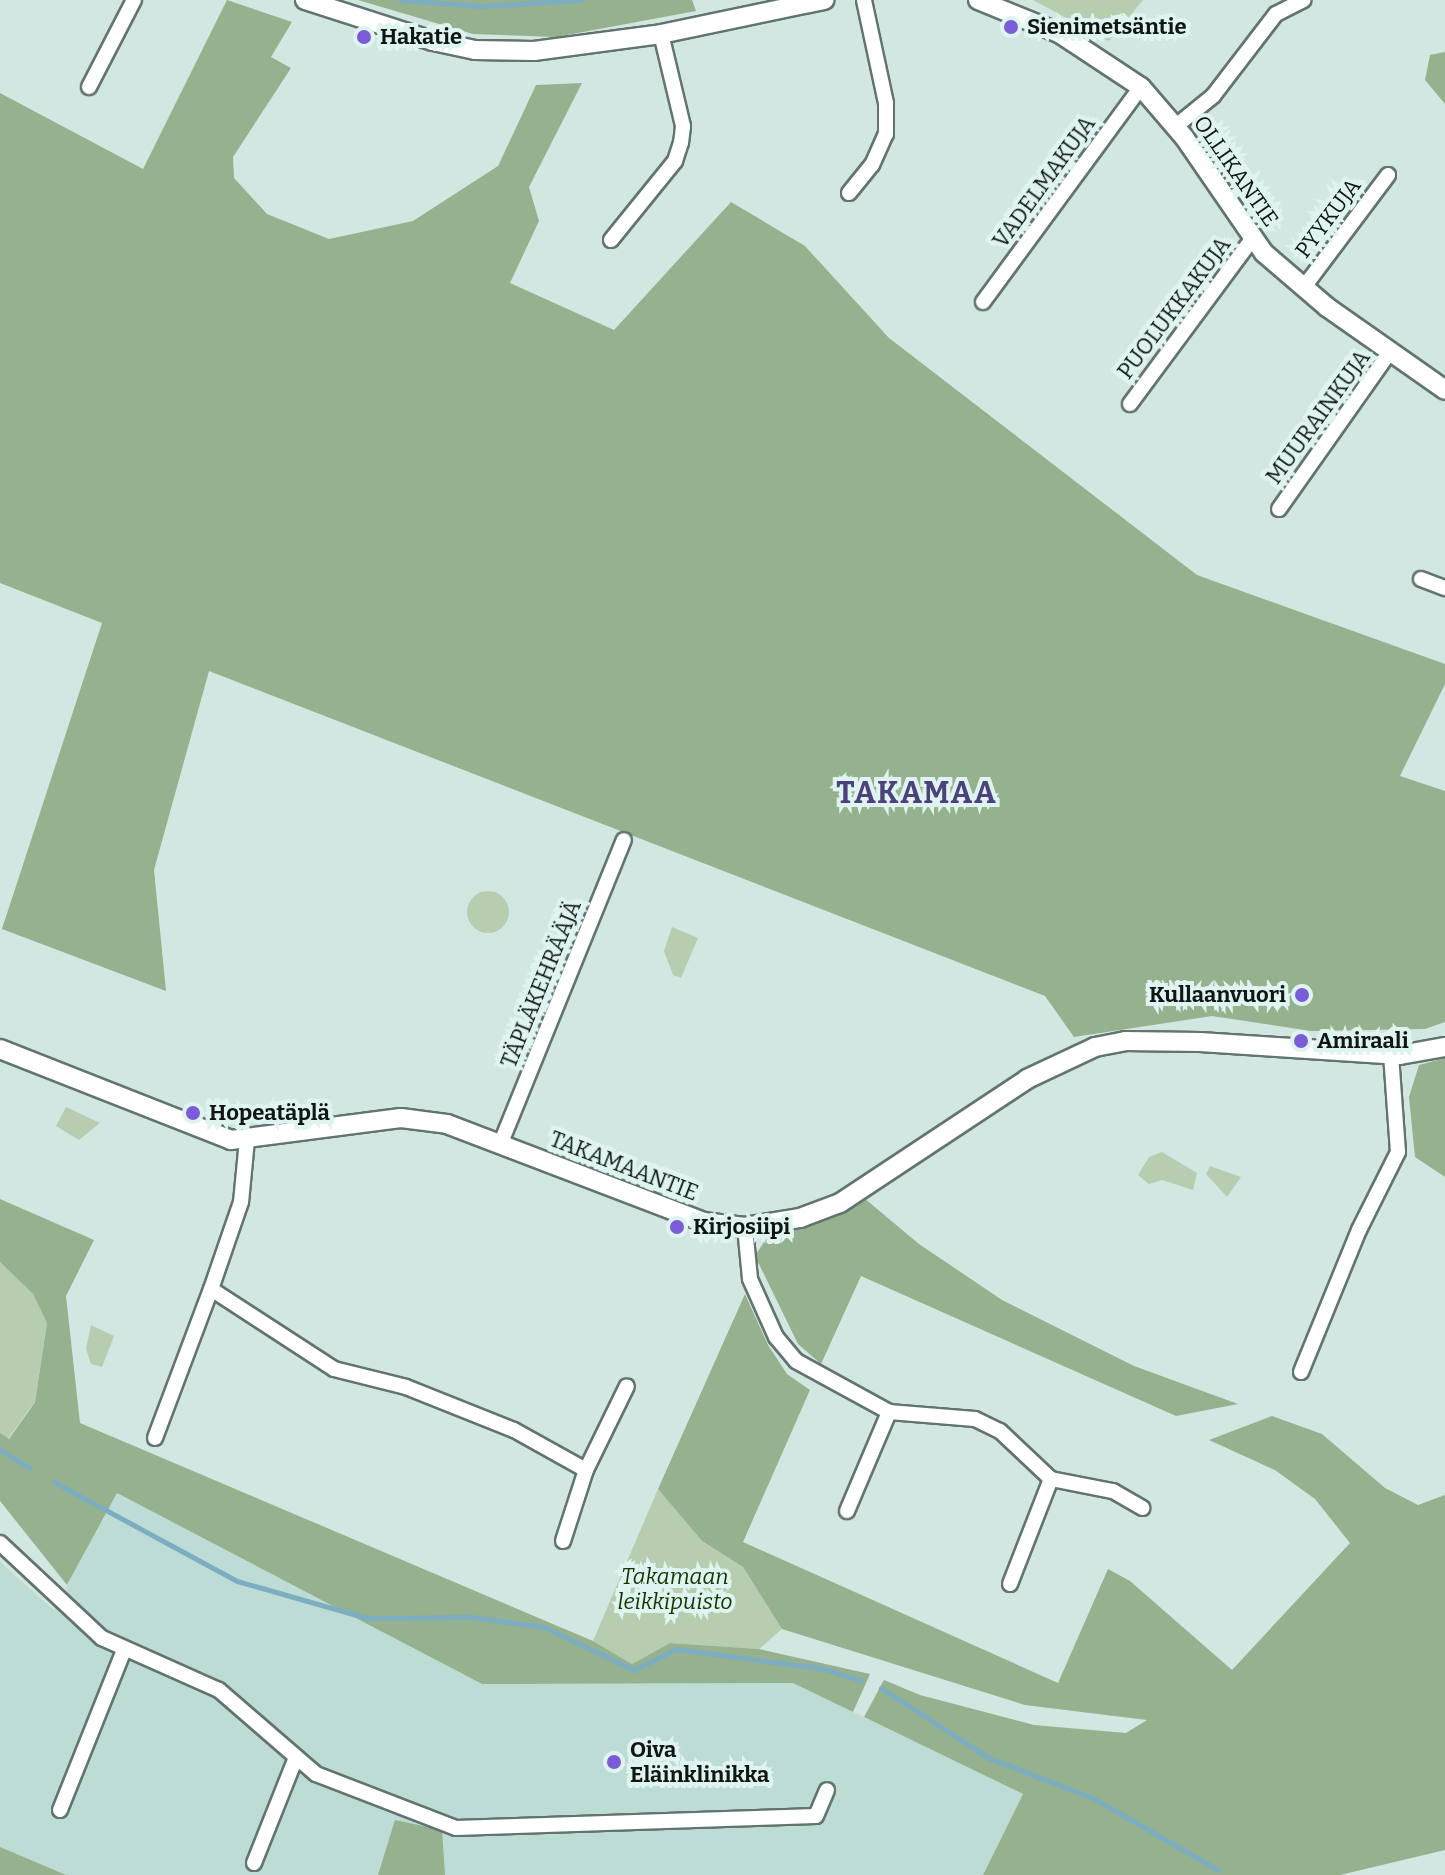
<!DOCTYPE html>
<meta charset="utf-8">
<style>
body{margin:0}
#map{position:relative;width:1445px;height:1875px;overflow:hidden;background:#d2e7e2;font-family:Bitter,serif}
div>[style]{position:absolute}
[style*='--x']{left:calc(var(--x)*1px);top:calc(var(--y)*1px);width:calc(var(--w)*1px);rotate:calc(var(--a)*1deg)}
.built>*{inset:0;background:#bedcd6}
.green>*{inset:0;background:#b8cdb0}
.round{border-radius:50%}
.forest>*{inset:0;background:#96b18d}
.stream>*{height:5px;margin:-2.5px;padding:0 2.5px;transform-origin:2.5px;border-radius:2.5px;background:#7cadc1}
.roads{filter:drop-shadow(2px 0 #627470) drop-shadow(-2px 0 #627470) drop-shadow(0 2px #627470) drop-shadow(0 -2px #627470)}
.minor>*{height:14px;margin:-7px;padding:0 7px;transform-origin:7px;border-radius:7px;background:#fff}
.tertiary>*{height:18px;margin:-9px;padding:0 9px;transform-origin:9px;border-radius:9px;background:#fff}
.dots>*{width:22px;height:22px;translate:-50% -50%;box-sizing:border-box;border:4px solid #dff4f0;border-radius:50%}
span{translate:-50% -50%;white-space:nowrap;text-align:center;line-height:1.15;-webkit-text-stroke:8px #dff4f0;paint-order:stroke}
.poi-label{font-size:22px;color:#0f1615;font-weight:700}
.left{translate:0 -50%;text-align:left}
.right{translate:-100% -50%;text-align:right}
.street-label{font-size:22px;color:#0f1615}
.park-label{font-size:22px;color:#133701;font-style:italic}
.district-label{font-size:30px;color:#4c407d;font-weight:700;letter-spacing:2px}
</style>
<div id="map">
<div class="built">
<div style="clip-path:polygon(117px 1493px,482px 1684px,793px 1683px,1023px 1794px,983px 1875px,44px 1875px,0 1856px,0 1562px,54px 1610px)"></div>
</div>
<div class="green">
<div style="clip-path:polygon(1033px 0,1143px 0,1109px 41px)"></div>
<div class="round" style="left:467px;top:891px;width:42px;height:42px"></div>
<div style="clip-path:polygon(672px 927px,698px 938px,681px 978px,673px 975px,664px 951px)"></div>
<div style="clip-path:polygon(66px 1107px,100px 1123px,79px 1140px,56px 1126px)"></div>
<div style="clip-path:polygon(1162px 1152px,1197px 1173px,1193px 1190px,1162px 1180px,1149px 1184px,1138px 1175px,1149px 1157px)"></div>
<div style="clip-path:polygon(1210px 1166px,1241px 1177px,1227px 1197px,1206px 1174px)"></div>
<div style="clip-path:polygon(0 1262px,33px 1294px,47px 1323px,35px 1401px,8px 1439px,0 1433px)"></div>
<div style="clip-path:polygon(91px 1325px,114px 1336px,102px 1367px,91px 1364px,86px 1349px)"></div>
<div style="clip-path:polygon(658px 1489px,702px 1541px,743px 1567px,782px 1629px,759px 1649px,670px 1643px,632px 1664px,593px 1641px)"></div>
</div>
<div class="forest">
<div style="clip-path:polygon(227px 0,292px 22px,271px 57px,291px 68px,233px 157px,234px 178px,267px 214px,329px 239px,413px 221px,498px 166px,536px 85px,582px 83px,529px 187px,539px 221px,510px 283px,614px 330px,731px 202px,805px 246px,889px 338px,1197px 575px,1445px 664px,1445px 684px,1400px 776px,1445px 791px,1445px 1022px,1425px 1029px,1311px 1031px,1212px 1016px,1074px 1037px,1045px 996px,209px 671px,154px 870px,166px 991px,2px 929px,0 935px,102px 623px,0 583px,0 93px,143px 169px)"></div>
<div style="clip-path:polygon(358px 0,692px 0,696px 11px,556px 37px,473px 34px)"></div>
<div style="clip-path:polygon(1445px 52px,1445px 104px,1425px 80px,1430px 55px)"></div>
<div style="clip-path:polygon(1445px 1058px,1445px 1177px,1415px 1157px,1409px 1097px,1419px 1065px)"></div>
<div style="clip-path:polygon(864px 1198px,919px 1244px,1002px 1300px,1134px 1366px,1238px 1404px,1176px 1416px,861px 1276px,821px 1364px,798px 1344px,755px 1256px,766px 1239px,823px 1221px)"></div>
<div style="clip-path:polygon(0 1199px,94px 1240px,66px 1296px,80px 1423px,593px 1641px,632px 1664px,670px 1643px,759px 1649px,870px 1674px,853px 1712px,793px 1683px,482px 1684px,117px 1493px,67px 1585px,0 1501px,0 1433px,9px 1439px,35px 1402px,47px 1323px,33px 1294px,0 1262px)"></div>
<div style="clip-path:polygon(745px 1294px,768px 1345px,787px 1374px,810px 1390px,743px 1542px,1058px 1683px,1108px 1569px,1130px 1581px,1232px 1670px,1350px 1543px,1315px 1499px,1275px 1470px,1209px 1440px,1272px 1416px,1322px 1434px,1385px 1488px,1418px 1505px,1445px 1495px,1445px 1850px,1340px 1875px,983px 1875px,1023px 1794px,864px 1717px,884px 1680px,920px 1695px,1034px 1725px,1126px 1733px,1147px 1720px,1025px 1705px,782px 1629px,743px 1567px,702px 1541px,658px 1489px)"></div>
<div style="clip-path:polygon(395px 1820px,442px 1830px,445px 1875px,378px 1875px)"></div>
<div style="clip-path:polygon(0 1847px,66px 1875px,0 1875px)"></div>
</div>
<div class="stream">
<div style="--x:401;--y:0;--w:80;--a:4.3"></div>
<div style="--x:481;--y:6;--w:100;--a:-3.4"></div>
<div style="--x:0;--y:1450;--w:35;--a:31"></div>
<div style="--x:54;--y:1482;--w:208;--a:28.4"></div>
<div style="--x:237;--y:1581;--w:135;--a:15.9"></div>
<div style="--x:367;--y:1618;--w:105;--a:-0.5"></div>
<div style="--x:472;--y:1617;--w:73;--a:7.9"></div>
<div style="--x:544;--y:1627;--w:100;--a:25.5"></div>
<div style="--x:634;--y:1670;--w:47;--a:-26.6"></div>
<div style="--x:676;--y:1649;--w:150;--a:7.6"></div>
<div style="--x:825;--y:1669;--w:38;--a:18"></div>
<div style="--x:881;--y:1688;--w:129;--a:32.9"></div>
<div style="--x:989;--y:1758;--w:114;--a:21.1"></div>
<div style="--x:1095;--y:1799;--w:142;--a:30"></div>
</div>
<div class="roads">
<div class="minor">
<div style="--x:89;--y:87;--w:98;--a:-62.7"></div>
<div style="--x:1176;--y:126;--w:48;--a:-39"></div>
<div style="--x:1213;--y:96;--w:103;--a:-52.5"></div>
<div style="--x:1276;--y:14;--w:31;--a:-27"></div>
<div style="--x:849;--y:193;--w:36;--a:-51"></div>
<div style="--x:872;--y:165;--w:34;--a:-66"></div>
<div style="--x:886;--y:134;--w:31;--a:-90"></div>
<div style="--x:886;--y:103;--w:105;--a:-102.1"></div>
<div style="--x:611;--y:240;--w:102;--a:-51"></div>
<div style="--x:675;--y:161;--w:19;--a:-72"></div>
<div style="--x:681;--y:143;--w:17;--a:-83"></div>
<div style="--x:683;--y:126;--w:95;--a:-103.4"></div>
<div style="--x:1304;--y:287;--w:140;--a:-53.1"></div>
<div style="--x:983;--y:302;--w:267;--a:-53.7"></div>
<div style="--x:1130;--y:404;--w:207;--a:-53.5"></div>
<div style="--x:1279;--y:509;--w:194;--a:-54.8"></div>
<div style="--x:1421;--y:579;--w:26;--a:21"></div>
<div style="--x:247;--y:1140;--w:62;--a:95.5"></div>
<div style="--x:241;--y:1202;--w:92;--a:109"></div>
<div style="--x:211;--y:1289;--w:147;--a:33"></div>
<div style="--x:334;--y:1369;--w:74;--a:14"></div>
<div style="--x:406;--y:1387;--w:116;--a:21.7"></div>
<div style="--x:514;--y:1430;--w:82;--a:29.1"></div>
<div style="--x:500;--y:1145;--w:329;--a:-67.9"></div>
<div style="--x:745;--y:1227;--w:52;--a:84.5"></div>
<div style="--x:750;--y:1279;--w:64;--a:65.9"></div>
<div style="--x:776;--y:1337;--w:31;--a:50"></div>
<div style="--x:796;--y:1361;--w:106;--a:28.7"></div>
<div style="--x:889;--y:1412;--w:86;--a:4.7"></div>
<div style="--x:975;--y:1419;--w:28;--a:26"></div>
<div style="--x:1000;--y:1431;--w:70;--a:43.3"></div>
<div style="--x:1051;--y:1479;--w:63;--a:11"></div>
<div style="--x:1113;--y:1491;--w:34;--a:30"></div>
<div style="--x:1301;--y:1372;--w:153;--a:-67.8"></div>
<div style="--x:1359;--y:1230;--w:87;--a:-63.4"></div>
<div style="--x:1398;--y:1152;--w:97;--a:-94.1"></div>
<div style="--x:155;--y:1438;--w:159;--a:-69.4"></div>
<div style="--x:847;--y:1511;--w:108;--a:-67"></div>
<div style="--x:563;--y:1541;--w:75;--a:-72.1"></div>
<div style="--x:586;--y:1470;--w:93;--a:-64"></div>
<div style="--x:0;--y:1543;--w:139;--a:43"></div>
<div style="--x:102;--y:1638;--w:128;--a:24"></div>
<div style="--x:219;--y:1690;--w:128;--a:40.9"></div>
<div style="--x:316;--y:1774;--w:150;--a:21.1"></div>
<div style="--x:456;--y:1828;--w:360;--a:-1.9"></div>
<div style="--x:816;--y:1816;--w:28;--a:-67"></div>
<div style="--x:1010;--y:1584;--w:113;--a:-68.7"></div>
<div style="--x:60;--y:1810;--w:172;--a:-68.2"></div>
<div style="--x:254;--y:1863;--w:111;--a:-68.3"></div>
</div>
<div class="tertiary">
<div style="--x:305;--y:0;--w:134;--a:17.8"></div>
<div style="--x:433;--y:41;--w:43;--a:12.1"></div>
<div style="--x:475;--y:50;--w:59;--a:1"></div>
<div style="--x:534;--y:51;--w:128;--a:-7.6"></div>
<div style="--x:661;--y:34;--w:167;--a:-11.8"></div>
<div style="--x:978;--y:0;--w:87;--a:22.2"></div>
<div style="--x:1059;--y:33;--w:98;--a:33.4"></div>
<div style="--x:1141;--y:87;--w:66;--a:49.3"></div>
<div style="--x:1184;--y:137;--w:141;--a:55.4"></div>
<div style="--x:1264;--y:253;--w:83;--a:40.6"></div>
<div style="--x:1327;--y:307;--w:144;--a:35.1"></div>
<div style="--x:0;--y:1049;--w:248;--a:21.5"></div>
<div style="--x:231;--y:1140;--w:171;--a:-7.4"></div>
<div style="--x:401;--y:1118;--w:46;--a:7.4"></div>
<div style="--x:447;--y:1124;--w:274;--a:20.9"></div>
<div style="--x:703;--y:1222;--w:42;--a:6.8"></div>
<div style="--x:745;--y:1227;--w:56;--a:-9.3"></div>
<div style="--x:800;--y:1218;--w:43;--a:-20.6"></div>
<div style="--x:840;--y:1203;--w:224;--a:-33.5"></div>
<div style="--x:1027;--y:1079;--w:75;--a:-25.2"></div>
<div style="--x:1095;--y:1047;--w:31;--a:-11"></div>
<div style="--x:1125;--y:1041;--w:75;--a:0.8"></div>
<div style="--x:1200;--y:1042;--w:200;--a:3.7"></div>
<div style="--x:1400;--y:1055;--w:46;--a:-10.1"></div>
</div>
</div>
<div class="dots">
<div style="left:1011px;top:27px;background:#795cd6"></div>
<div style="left:364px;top:37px;background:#795cd6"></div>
<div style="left:1302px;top:995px;background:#795cd6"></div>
<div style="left:1301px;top:1041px;background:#795cd6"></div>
<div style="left:193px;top:1113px;background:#795cd6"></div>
<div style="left:677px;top:1227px;background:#795cd6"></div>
<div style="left:614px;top:1762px;background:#795cd6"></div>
</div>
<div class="poi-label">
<span class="left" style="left:1027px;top:27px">Sienimetsäntie</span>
<span class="left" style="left:380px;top:37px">Hakatie</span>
<span class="right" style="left:1286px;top:995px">Kullaanvuori</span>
<span class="left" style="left:1317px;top:1041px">Amiraali</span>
<span class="left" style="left:209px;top:1113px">Hopeatäplä</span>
<span class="left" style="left:693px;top:1227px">Kirjosiipi</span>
<span class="left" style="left:630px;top:1762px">Oiva<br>Eläinklinikka</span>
</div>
<div class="street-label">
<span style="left:1236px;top:171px;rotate:55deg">OLLIKANTIE</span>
<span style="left:1044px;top:182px;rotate:-54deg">VADELMAKUJA</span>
<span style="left:1328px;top:218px;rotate:-53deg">PYYKUJA</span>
<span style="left:1174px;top:308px;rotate:-53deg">PUOLUKKAKUJA</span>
<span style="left:1318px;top:417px;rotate:-54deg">MUURAINKUJA</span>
<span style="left:541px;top:984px;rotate:-68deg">TÄPLÄKEHRÄÄJÄ</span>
<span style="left:624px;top:1166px;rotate:21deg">TAKAMAANTIE</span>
</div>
<div class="park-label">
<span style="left:675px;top:1589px">Takamaan<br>leikkipuisto</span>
</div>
<div class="district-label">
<span style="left:917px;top:793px">TAKAMAA</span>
</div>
</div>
